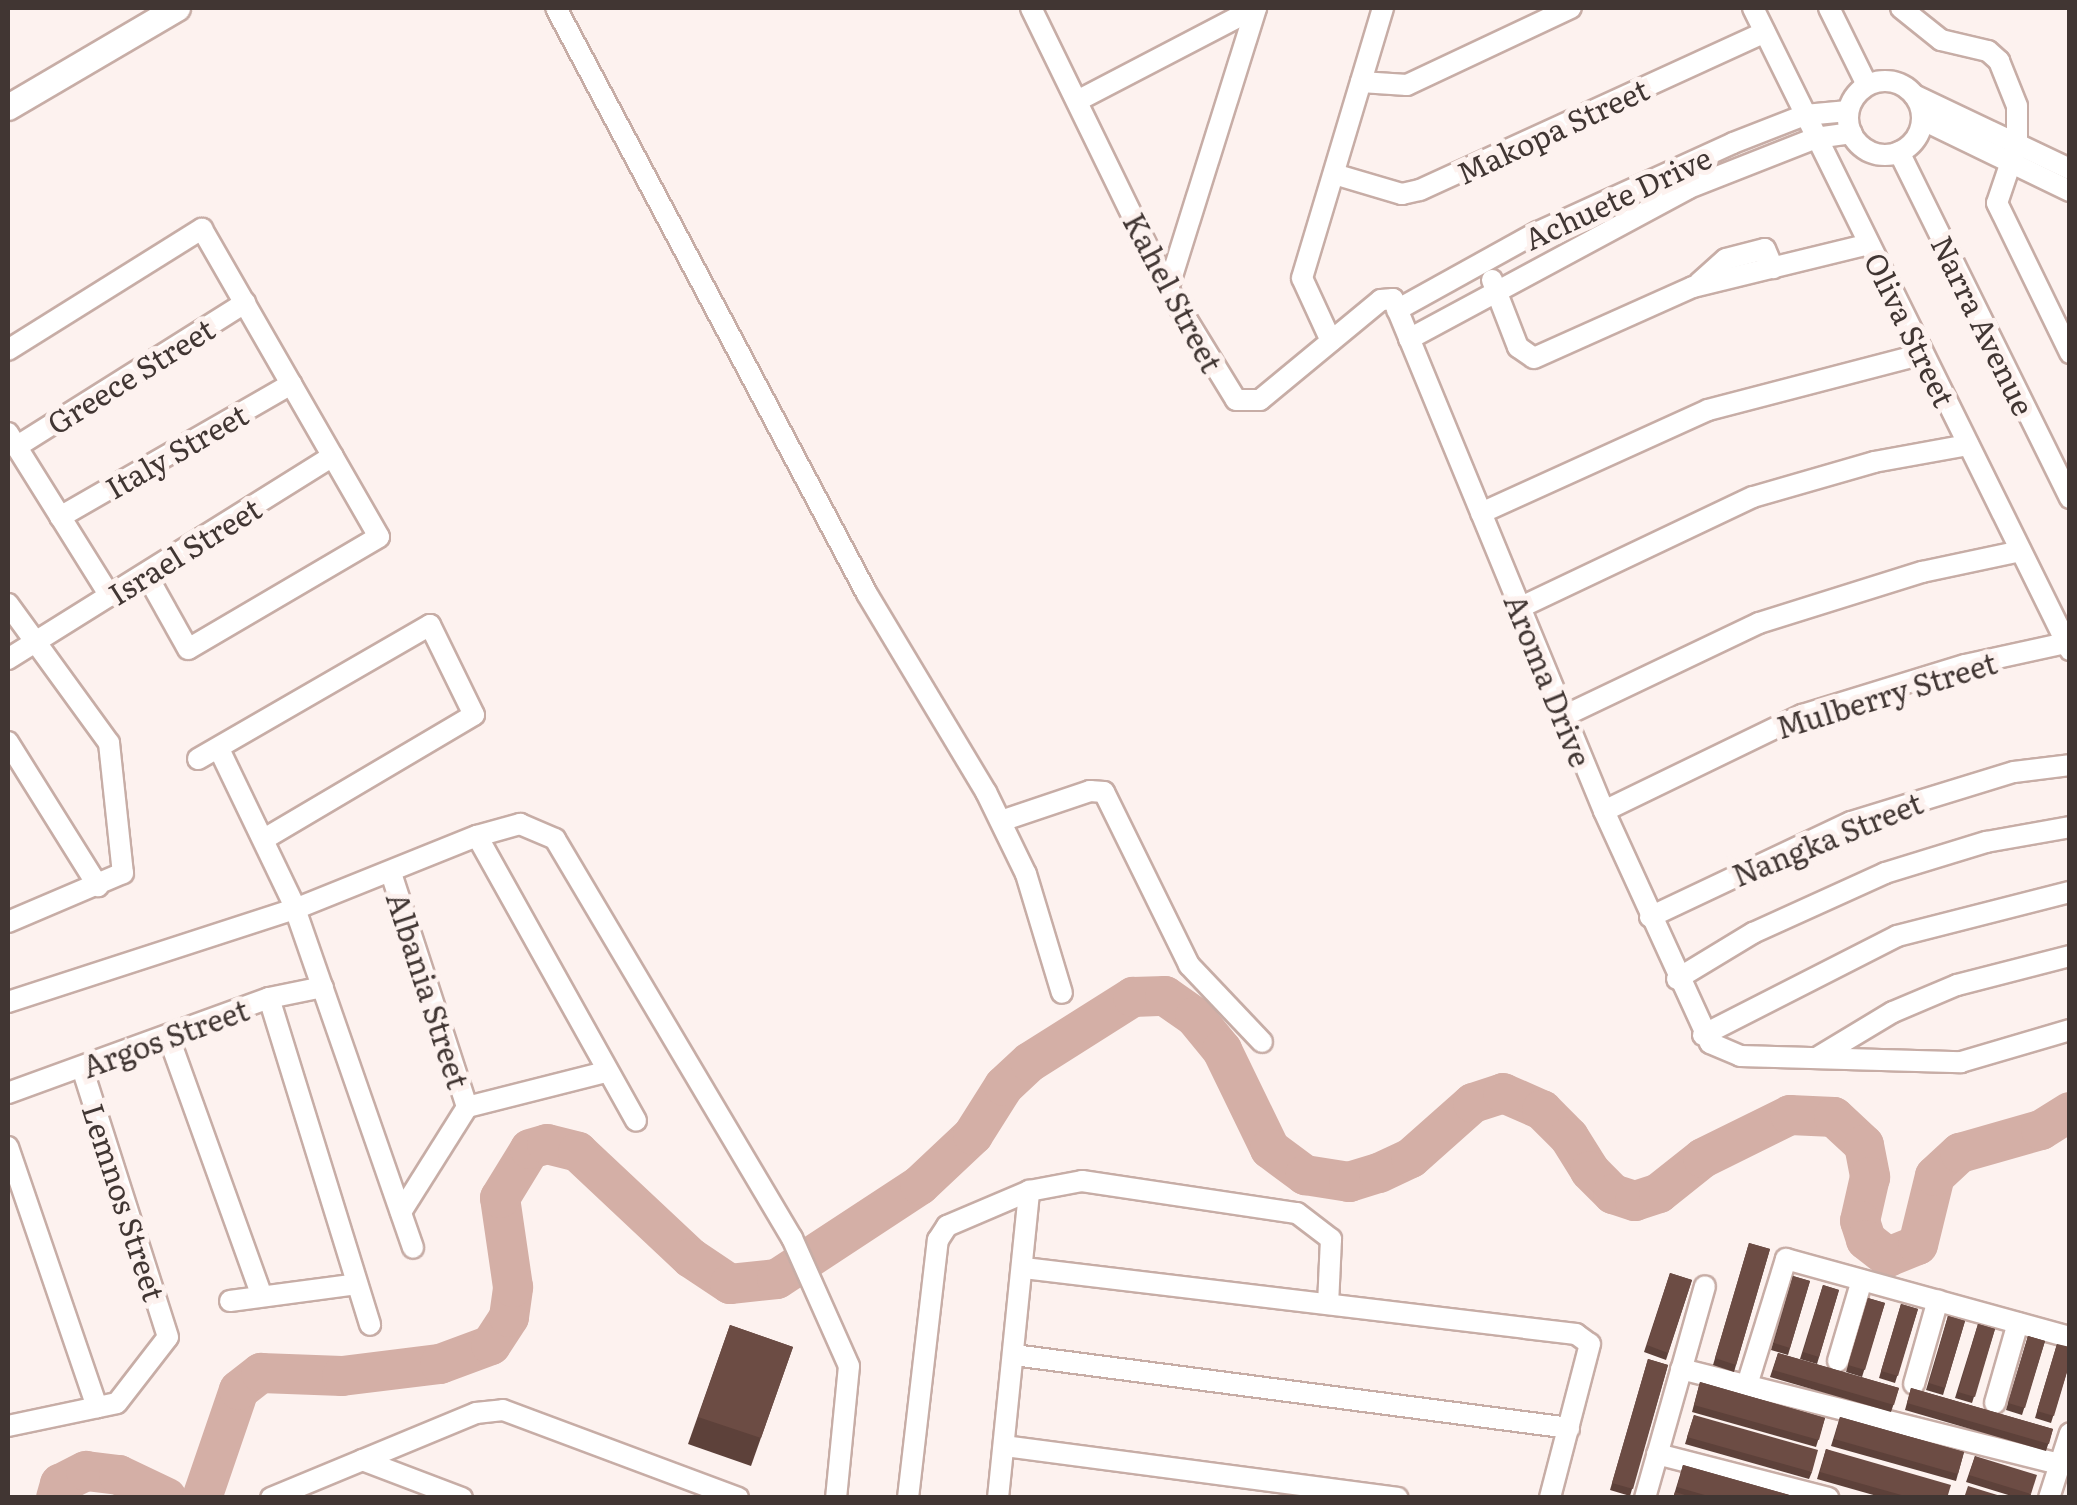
<!DOCTYPE html>
<style>
body{margin:0}
#map{position:relative;width:2077px;height:1505px;overflow:hidden;background:#fdf2ef;font-family:Literata,serif}
div>[style]{position:absolute}
[style*='--x']{left:calc(var(--x)*1px);top:calc(var(--y)*1px);width:calc(var(--w)*1px);rotate:calc(var(--a)*1deg)}
.river>*{height:40px;margin:-20px;padding:0 20px;transform-origin:20px;border-radius:20px;background:#d4afa6}
.roads{filter:drop-shadow(2px 0 #c7ada6) drop-shadow(-2px 0 #c7ada6) drop-shadow(0 2px #c7ada6) drop-shadow(0 -2px #c7ada6)}
.minor>*{height:20px;margin:-10px;padding:0 10px;transform-origin:10px;border-radius:10px;background:#fff}
.minor>.ring{margin:-10px;padding:0;box-sizing:content-box;background:none;border:20px solid #fff;border-radius:50%}
.tertiary>*{height:25px;margin:-12.5px;padding:0 12.5px;transform-origin:12.5px;border-radius:12.5px;background:#fff}
.wall>*{inset:0;background:#5d413a}
.building>*{inset:0;background:#6c4c44}
span{translate:-50% -50%;white-space:nowrap;text-align:center;line-height:1.15;-webkit-text-stroke:10px #fdf2ef;paint-order:stroke}
.street-label{font-size:30px;color:#413633}
.frame{position:absolute;inset:0;border:10px solid #413633;pointer-events:none}
</style>
<div id="map">
<div class="river">
<div style="--x:56;--y:1498;--w:15;--a:-74"></div>
<div style="--x:60;--y:1484;--w:29;--a:-27"></div>
<div style="--x:86;--y:1471;--w:33;--a:7"></div>
<div style="--x:119;--y:1475;--w:53;--a:25.6"></div>
<div style="--x:202;--y:1498;--w:114;--a:-71.1"></div>
<div style="--x:239;--y:1390;--w:28;--a:-38"></div>
<div style="--x:261;--y:1373;--w:81;--a:2.1"></div>
<div style="--x:342;--y:1376;--w:99;--a:-7"></div>
<div style="--x:440;--y:1364;--w:54;--a:-20.4"></div>
<div style="--x:491;--y:1345;--w:33;--a:-57"></div>
<div style="--x:509;--y:1317;--w:30;--a:-82"></div>
<div style="--x:513;--y:1287;--w:90;--a:-98.3"></div>
<div style="--x:500;--y:1198;--w:57;--a:-58.5"></div>
<div style="--x:530;--y:1149;--w:18;--a:-16"></div>
<div style="--x:547;--y:1144;--w:32;--a:14"></div>
<div style="--x:578;--y:1152;--w:155;--a:43.2"></div>
<div style="--x:691;--y:1258;--w:47;--a:33.7"></div>
<div style="--x:730;--y:1284;--w:47;--a:-6.1"></div>
<div style="--x:777;--y:1279;--w:171;--a:-33.3"></div>
<div style="--x:920;--y:1185;--w:73;--a:-43.3"></div>
<div style="--x:973;--y:1135;--w:58;--a:-57.7"></div>
<div style="--x:1004;--y:1086;--w:35;--a:-43"></div>
<div style="--x:1030;--y:1062;--w:122;--a:-32.3"></div>
<div style="--x:1133;--y:997;--w:32;--a:-2"></div>
<div style="--x:1165;--y:996;--w:37;--a:35"></div>
<div style="--x:1195;--y:1017;--w:43;--a:50.7"></div>
<div style="--x:1222;--y:1050;--w:110;--a:64.1"></div>
<div style="--x:1270;--y:1149;--w:44;--a:36.6"></div>
<div style="--x:1305;--y:1175;--w:45;--a:9"></div>
<div style="--x:1349;--y:1182;--w:31;--a:-17"></div>
<div style="--x:1379;--y:1173;--w:35;--a:-25"></div>
<div style="--x:1411;--y:1158;--w:83;--a:-41.6"></div>
<div style="--x:1473;--y:1103;--w:32;--a:-18"></div>
<div style="--x:1503;--y:1093;--w:43;--a:23.6"></div>
<div style="--x:1542;--y:1110;--w:38;--a:45"></div>
<div style="--x:1569;--y:1137;--w:40;--a:58"></div>
<div style="--x:1590;--y:1171;--w:33;--a:45"></div>
<div style="--x:1613;--y:1194;--w:23;--a:18"></div>
<div style="--x:1635;--y:1201;--w:25;--a:-18"></div>
<div style="--x:1659;--y:1193;--w:56;--a:-38.5"></div>
<div style="--x:1703;--y:1158;--w:97;--a:-26.3"></div>
<div style="--x:1790;--y:1115;--w:44;--a:2.6"></div>
<div style="--x:1834;--y:1117;--w:41;--a:43"></div>
<div style="--x:1864;--y:1145;--w:33;--a:79"></div>
<div style="--x:1870;--y:1177;--w:45;--a:102.8"></div>
<div style="--x:1860;--y:1221;--w:20;--a:72"></div>
<div style="--x:1866;--y:1240;--w:28;--a:38"></div>
<div style="--x:1888;--y:1257;--w:32;--a:-22"></div>
<div style="--x:1918;--y:1245;--w:71;--a:-76.2"></div>
<div style="--x:1935;--y:1176;--w:34;--a:-43"></div>
<div style="--x:1960;--y:1153;--w:84;--a:-15.9"></div>
<div style="--x:2041;--y:1130;--w:34;--a:-32"></div>
</div>
<div class="roads">
<div class="minor">
<div style="--x:556;--y:8;--w:663;--a:62.04"></div>
<div style="--x:867;--y:594;--w:231;--a:59"></div>
<div style="--x:986;--y:792;--w:91;--a:64"></div>
<div style="--x:1026;--y:874;--w:124;--a:73.2"></div>
<div style="--x:1031;--y:8;--w:313;--a:64"></div>
<div style="--x:1168;--y:289;--w:130;--a:58.5"></div>
<div style="--x:1236;--y:400;--w:24;--a:0"></div>
<div style="--x:1260;--y:400;--w:157;--a:-39.6"></div>
<div style="--x:1381;--y:300;--w:12;--a:-5"></div>
<div style="--x:1393;--y:299;--w:554;--a:67.6"></div>
<div style="--x:1604;--y:811;--w:255;--a:65.4"></div>
<div style="--x:1710;--y:1043;--w:33;--a:23"></div>
<div style="--x:1740;--y:1056;--w:221;--a:1.6"></div>
<div style="--x:1961;--y:1062;--w:114;--a:-16.4"></div>
<div style="--x:1753;--y:8;--w:716;--a:63.72"></div>
<div style="--x:1829;--y:8;--w:86;--a:63.7"></div>
<div style="--x:1901;--y:8;--w:51;--a:38.7"></div>
<div style="--x:1941;--y:40;--w:48;--a:13.2"></div>
<div style="--x:1988;--y:51;--w:15;--a:42"></div>
<div style="--x:1999;--y:61;--w:48;--a:68.2"></div>
<div style="--x:2017;--y:106;--w:38;--a:90"></div>
<div style="--x:2017;--y:144;--w:62;--a:108.7"></div>
<div style="--x:1997;--y:203;--w:167;--a:64"></div>
<div class="ring" style="left:1848px;top:81px;width:54px;height:54px"></div>
<div style="--x:1361;--y:82;--w:46;--a:3.7"></div>
<div style="--x:1407;--y:85;--w:181;--a:-25.2"></div>
<div style="--x:1914;--y:95;--w:173;--a:25.4"></div>
<div style="--x:1077;--y:101;--w:202;--a:-27.5"></div>
<div style="--x:1923;--y:120;--w:163;--a:25.8"></div>
<div style="--x:1899;--y:152;--w:386;--a:63.7"></div>
<div style="--x:1334;--y:174;--w:71;--a:16.4"></div>
<div style="--x:1402;--y:194;--w:18;--a:-13"></div>
<div style="--x:1420;--y:190;--w:379;--a:-24.6"></div>
<div style="--x:1492;--y:280;--w:72;--a:68.8"></div>
<div style="--x:1518;--y:347;--w:19;--a:35"></div>
<div style="--x:1534;--y:358;--w:174;--a:-24.1"></div>
<div style="--x:1693;--y:287;--w:181;--a:-13.7"></div>
<div style="--x:1699;--y:283;--w:36;--a:-42"></div>
<div style="--x:1726;--y:259;--w:40;--a:-14.4"></div>
<div style="--x:1765;--y:249;--w:21;--a:67"></div>
<div style="--x:1168;--y:289;--w:294;--a:-72.6"></div>
<div style="--x:1397;--y:310;--w:161;--a:-29"></div>
<div style="--x:1538;--y:232;--w:214;--a:-24.5"></div>
<div style="--x:1733;--y:143;--w:77;--a:-21.3"></div>
<div style="--x:1805;--y:115;--w:43;--a:-5.3"></div>
<div style="--x:1409;--y:339;--w:318;--a:-28.3"></div>
<div style="--x:1689;--y:188;--w:136;--a:-21.5"></div>
<div style="--x:1816;--y:138;--w:36;--a:-8"></div>
<div style="--x:1331;--y:341;--w:69;--a:-114.7"></div>
<div style="--x:1302;--y:278;--w:282;--a:-73.3"></div>
<div style="--x:8;--y:350;--w:229;--a:-32"></div>
<div style="--x:202;--y:229;--w:355;--a:60.1"></div>
<div style="--x:379;--y:537;--w:221;--a:149.6"></div>
<div style="--x:188;--y:649;--w:86;--a:-119.2"></div>
<div style="--x:8;--y:433;--w:192;--a:58"></div>
<div style="--x:16;--y:447;--w:271;--a:-32.2"></div>
<div style="--x:1481;--y:513;--w:249;--a:-24.4"></div>
<div style="--x:1708;--y:410;--w:222;--a:-14.6"></div>
<div style="--x:60;--y:517;--w:267;--a:-29.9"></div>
<div style="--x:8;--y:604;--w:172;--a:54"></div>
<div style="--x:109;--y:743;--w:131;--a:83.9"></div>
<div style="--x:123;--y:873;--w:125;--a:156.9"></div>
<div style="--x:1519;--y:608;--w:259;--a:-25.4"></div>
<div style="--x:1753;--y:497;--w:126;--a:-16.1"></div>
<div style="--x:1874;--y:462;--w:96;--a:-10.3"></div>
<div style="--x:8;--y:659;--w:383;--a:-32"></div>
<div style="--x:1564;--y:716;--w:216;--a:-25.5"></div>
<div style="--x:1759;--y:623;--w:171;--a:-17.4"></div>
<div style="--x:1922;--y:572;--w:101;--a:-12"></div>
<div style="--x:8;--y:742;--w:170;--a:58"></div>
<div style="--x:219;--y:749;--w:171;--a:64.3"></div>
<div style="--x:293;--y:903;--w:365;--a:70.8"></div>
<div style="--x:198;--y:759;--w:268;--a:-30"></div>
<div style="--x:430;--y:625;--w:100;--a:63.9"></div>
<div style="--x:474;--y:715;--w:245;--a:149.4"></div>
<div style="--x:1604;--y:811;--w:220;--a:-25.9"></div>
<div style="--x:1802;--y:715;--w:170;--a:-17.1"></div>
<div style="--x:1965;--y:665;--w:103;--a:-12.3"></div>
<div style="--x:1001;--y:821;--w:94;--a:-18.6"></div>
<div style="--x:1090;--y:791;--w:14;--a:4"></div>
<div style="--x:1104;--y:792;--w:193;--a:63.8"></div>
<div style="--x:1189;--y:965;--w:106;--a:46.5"></div>
<div style="--x:477;--y:836;--w:326;--a:60.8"></div>
<div style="--x:391;--y:873;--w:246;--a:72"></div>
<div style="--x:1650;--y:917;--w:222;--a:-25.3"></div>
<div style="--x:1851;--y:822;--w:170;--a:-17.1"></div>
<div style="--x:2014;--y:772;--w:56;--a:-7.1"></div>
<div style="--x:1677;--y:979;--w:89;--a:-31.2"></div>
<div style="--x:1753;--y:933;--w:145;--a:-24.4"></div>
<div style="--x:1885;--y:873;--w:106;--a:-17.1"></div>
<div style="--x:1986;--y:842;--w:85;--a:-10.1"></div>
<div style="--x:269;--y:998;--w:342;--a:72.8"></div>
<div style="--x:8;--y:1002;--w:302;--a:-18"></div>
<div style="--x:295;--y:909;--w:196;--a:-21.9"></div>
<div style="--x:477;--y:836;--w:45;--a:-15.6"></div>
<div style="--x:520;--y:824;--w:38;--a:23"></div>
<div style="--x:555;--y:839;--w:464;--a:59.3"></div>
<div style="--x:792;--y:1238;--w:140;--a:66"></div>
<div style="--x:849;--y:1366;--w:133;--a:95.6"></div>
<div style="--x:1703;--y:1035;--w:218;--a:-27"></div>
<div style="--x:1897;--y:936;--w:179;--a:-14.3"></div>
<div style="--x:169;--y:1038;--w:274;--a:70.2"></div>
<div style="--x:1818;--y:1057;--w:87;--a:-31"></div>
<div style="--x:1893;--y:1012;--w:69;--a:-22.9"></div>
<div style="--x:1957;--y:985;--w:117;--a:-14.4"></div>
<div style="--x:8;--y:1093;--w:278;--a:-20"></div>
<div style="--x:269;--y:998;--w:55;--a:-11.5"></div>
<div style="--x:8;--y:1147;--w:275;--a:71.1"></div>
<div style="--x:401;--y:1212;--w:124;--a:-57.8"></div>
<div style="--x:467;--y:1107;--w:142;--a:-14.2"></div>
<div style="--x:1024;--y:1268;--w:556;--a:6.82"></div>
<div style="--x:1576;--y:1334;--w:17;--a:36"></div>
<div style="--x:1590;--y:1344;--w:159;--a:104.6"></div>
<div style="--x:230;--y:1301;--w:128;--a:-7.6"></div>
<div style="--x:1014;--y:1355;--w:560;--a:7.49"></div>
<div style="--x:1838;--y:1361;--w:84;--a:-73.5"></div>
<div style="--x:1681;--y:1369;--w:391;--a:14.1"></div>
<div style="--x:1914;--y:1384;--w:87;--a:-74.1"></div>
<div style="--x:1747;--y:1385;--w:132;--a:-72.8"></div>
<div style="--x:1786;--y:1259;--w:295;--a:15.4"></div>
<div style="--x:1995;--y:1403;--w:83;--a:-74"></div>
<div style="--x:8;--y:1426;--w:111;--a:-11.9"></div>
<div style="--x:117;--y:1403;--w:83;--a:-52.3"></div>
<div style="--x:168;--y:1337;--w:282;--a:-107.7"></div>
<div style="--x:1004;--y:1446;--w:397;--a:7.5"></div>
<div style="--x:1657;--y:1454;--w:177;--a:14.4"></div>
<div style="--x:362;--y:1460;--w:107;--a:20.8"></div>
<div style="--x:271;--y:1498;--w:222;--a:-22.5"></div>
<div style="--x:476;--y:1413;--w:27;--a:-6"></div>
<div style="--x:503;--y:1410;--w:251;--a:20.5"></div>
<div style="--x:908;--y:1498;--w:260;--a:-83.4"></div>
<div style="--x:938;--y:1240;--w:17;--a:-57"></div>
<div style="--x:947;--y:1226;--w:89;--a:-23.1"></div>
<div style="--x:1029;--y:1191;--w:54;--a:-10.7"></div>
<div style="--x:1082;--y:1181;--w:217;--a:8.5"></div>
<div style="--x:1297;--y:1213;--w:43;--a:37.4"></div>
<div style="--x:1331;--y:1239;--w:65;--a:92.6"></div>
<div style="--x:998;--y:1498;--w:309;--a:-84.2"></div>
<div style="--x:1645;--y:1498;--w:220;--a:-74.2"></div>
<div style="--x:2049;--y:1498;--w:68;--a:-72.1"></div>
</div>
<div class="tertiary">
<div style="--x:8;--y:107;--w:196;--a:-30.4"></div>
</div>
</div>
<div class="wall">
<div style="clip-path:polygon(1749px 1243px,1770px 1249px,1734px 1372px,1713px 1365px)"></div>
<div style="clip-path:polygon(1670px 1273px,1692px 1280px,1666px 1360px,1644px 1352px)"></div>
<div style="clip-path:polygon(1793px 1276px,1810px 1281px,1788px 1355px,1771px 1350px)"></div>
<div style="clip-path:polygon(1823px 1285px,1839px 1290px,1817px 1364px,1800px 1359px)"></div>
<div style="clip-path:polygon(1868px 1298px,1885px 1303px,1862px 1377px,1846px 1372px)"></div>
<div style="clip-path:polygon(1901px 1304px,1918px 1309px,1895px 1383px,1879px 1378px)"></div>
<div style="clip-path:polygon(1948px 1316px,1965px 1321px,1943px 1395px,1926px 1390px)"></div>
<div style="clip-path:polygon(1978px 1324px,1995px 1329px,1972px 1403px,1955px 1398px)"></div>
<div style="clip-path:polygon(730px 1325px,793px 1347px,751px 1466px,688px 1444px)"></div>
<div style="clip-path:polygon(2028px 1336px,2045px 1341px,2022px 1415px,2006px 1410px)"></div>
<div style="clip-path:polygon(2057px 1344px,2070px 1362px,2051px 1423px,2035px 1418px)"></div>
<div style="clip-path:polygon(1778px 1353px,1899px 1388px,1891px 1412px,1770px 1377px)"></div>
<div style="clip-path:polygon(1648px 1359px,1668px 1365px,1630px 1496px,1610px 1490px)"></div>
<div style="clip-path:polygon(1700px 1382px,1825px 1418px,1816px 1447px,1692px 1412px)"></div>
<div style="clip-path:polygon(1911px 1388px,2053px 1429px,2046px 1451px,1905px 1410px)"></div>
<div style="clip-path:polygon(1694px 1415px,1812px 1472px,1809px 1479px,1685px 1444px)"></div>
<div style="clip-path:polygon(1840px 1417px,1964px 1452px,1956px 1481px,1831px 1446px)"></div>
<div style="clip-path:polygon(1826px 1449px,1947px 1498px,1884px 1498px,1817px 1479px)"></div>
<div style="clip-path:polygon(1975px 1456px,2031px 1494px,2030px 1498px,2018px 1498px,1966px 1482px)"></div>
<div style="clip-path:polygon(1683px 1465px,1800px 1498px,1673px 1498px)"></div>
</div>
<div class="building">
<div style="clip-path:polygon(1749px 1243px,1770px 1249px,1736px 1365px,1715px 1358px)"></div>
<div style="clip-path:polygon(1670px 1273px,1692px 1280px,1668px 1353px,1647px 1345px)"></div>
<div style="clip-path:polygon(1793px 1276px,1810px 1281px,1790px 1348px,1774px 1343px)"></div>
<div style="clip-path:polygon(1823px 1285px,1839px 1290px,1819px 1357px,1803px 1352px)"></div>
<div style="clip-path:polygon(1868px 1298px,1885px 1303px,1865px 1370px,1848px 1365px)"></div>
<div style="clip-path:polygon(1901px 1304px,1918px 1309px,1898px 1376px,1881px 1371px)"></div>
<div style="clip-path:polygon(1948px 1316px,1965px 1321px,1945px 1388px,1929px 1383px)"></div>
<div style="clip-path:polygon(1978px 1324px,1995px 1329px,1975px 1397px,1958px 1392px)"></div>
<div style="clip-path:polygon(730px 1325px,793px 1347px,761px 1438px,698px 1417px)"></div>
<div style="clip-path:polygon(2028px 1336px,2045px 1341px,2025px 1408px,2008px 1403px)"></div>
<div style="clip-path:polygon(2057px 1344px,2070px 1347px,2070px 1362px,2054px 1416px,2037px 1411px)"></div>
<div style="clip-path:polygon(1778px 1353px,1899px 1388px,1894px 1405px,1773px 1370px)"></div>
<div style="clip-path:polygon(1648px 1359px,1668px 1365px,1633px 1489px,1612px 1483px)"></div>
<div style="clip-path:polygon(1700px 1382px,1825px 1418px,1819px 1440px,1694px 1405px)"></div>
<div style="clip-path:polygon(1911px 1388px,2053px 1429px,2049px 1444px,1907px 1403px)"></div>
<div style="clip-path:polygon(1694px 1415px,1818px 1450px,1812px 1472px,1687px 1437px)"></div>
<div style="clip-path:polygon(1840px 1417px,1964px 1452px,1958px 1474px,1834px 1439px)"></div>
<div style="clip-path:polygon(1826px 1449px,1951px 1485px,1947px 1498px,1912px 1498px,1820px 1472px)"></div>
<div style="clip-path:polygon(1975px 1456px,2037px 1475px,2031px 1494px,1969px 1475px)"></div>
<div style="clip-path:polygon(1683px 1465px,1800px 1498px,1715px 1498px,1677px 1487px)"></div>
<div style="clip-path:polygon(1968px 1486px,2007px 1498px,1964px 1498px)"></div>
<div style="clip-path:polygon(1675px 1492px,1695px 1498px,1673px 1498px)"></div>
</div>
<div class="street-label">
<span style="left:1552px;top:130px;rotate:-25deg">Makopa Street</span>
<span style="left:1617px;top:197px;rotate:-25deg">Achuete Drive</span>
<span style="left:1174px;top:292px;rotate:62deg">Kahel Street</span>
<span style="left:1984px;top:325px;rotate:64deg">Narra Avenue</span>
<span style="left:1911px;top:329px;rotate:64deg">Oliva Street</span>
<span style="left:130px;top:375px;rotate:-32deg">Greece Street</span>
<span style="left:176px;top:450px;rotate:-30deg">Italy Street</span>
<span style="left:184px;top:550px;rotate:-32deg">Israel Street</span>
<span style="left:1549px;top:680px;rotate:68deg">Aroma Drive</span>
<span style="left:1886px;top:694px;rotate:-17deg">Mulberry Street</span>
<span style="left:1827px;top:838px;rotate:-22deg">Nangka Street</span>
<span style="left:429px;top:990px;rotate:72deg">Albania Street</span>
<span style="left:165px;top:1037px;rotate:-20deg">Argos Street</span>
<span style="left:125px;top:1202px;rotate:72deg">Lemnos Street</span>
</div>
<div class="frame"></div>
</div>
